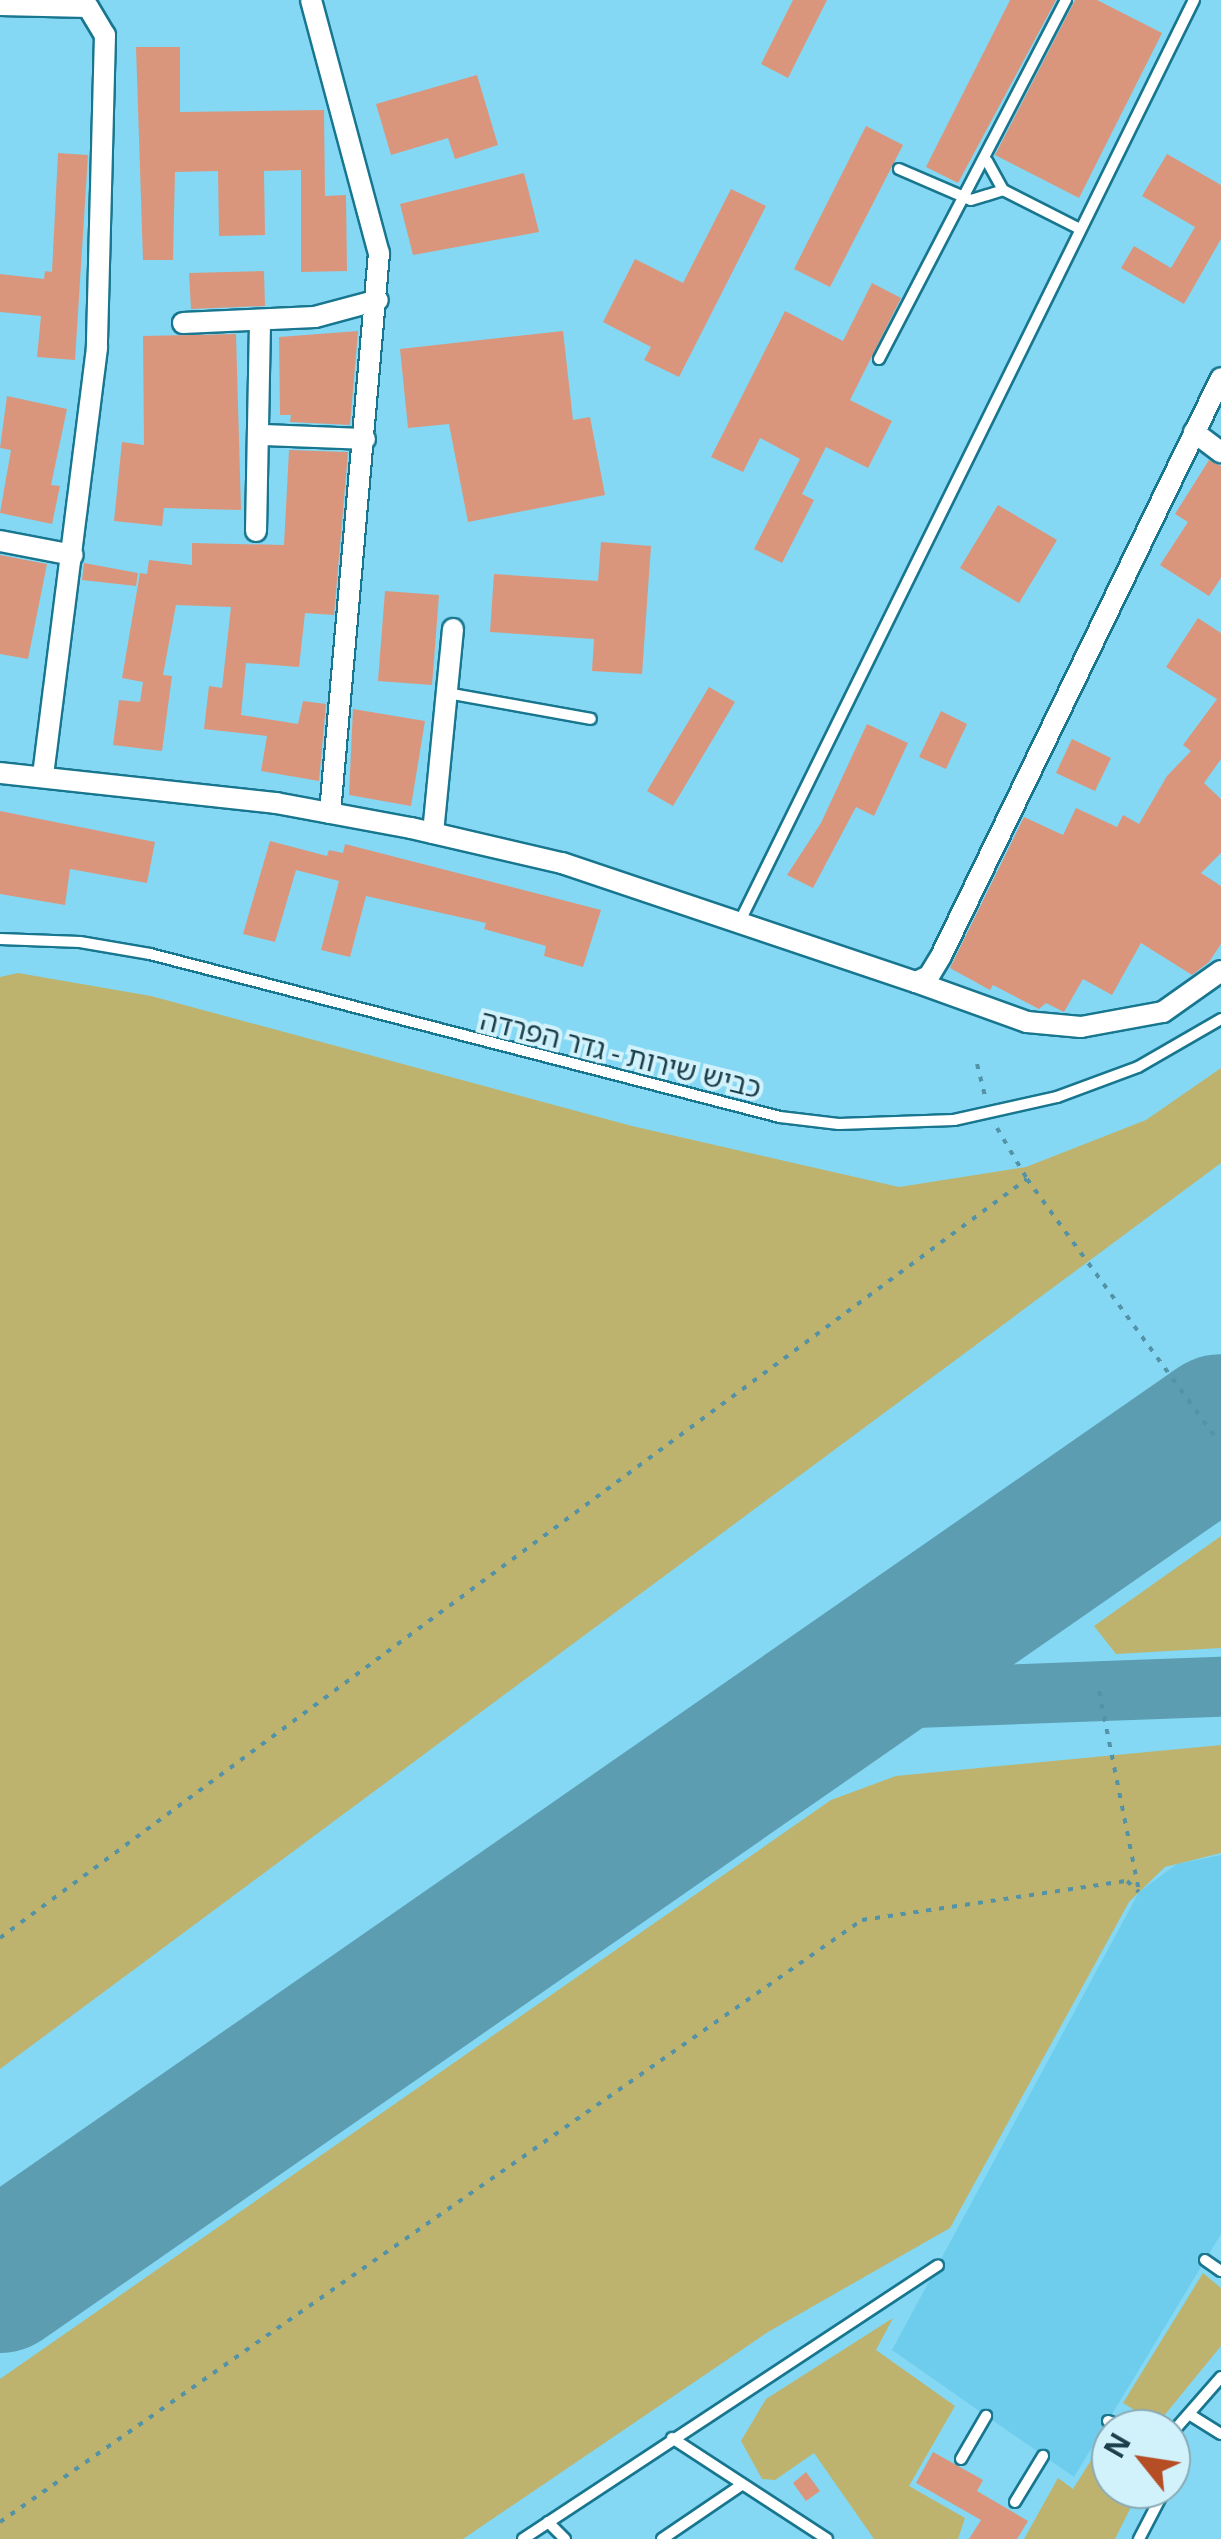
<!DOCTYPE html>
<meta charset="utf-8">
<style>
body{margin:0}
#map{position:relative;width:1221px;height:2539px;overflow:hidden;background:#84d8f3;font-family:"Noto Sans","Noto Sans Hebrew",sans-serif}
div>[style]{position:absolute}
[style*='--x']{left:calc(var(--x)*1px);top:calc(var(--y)*1px);width:calc(var(--w)*1px);rotate:calc(var(--a)*1deg)}
.built>*{inset:0;background:#6ecdec}
.green>*{inset:0;background:#beb36e}
.taxiway>*{height:60px;margin:-30px;padding:0 30px;transform-origin:30px;border-radius:30px;background:#5c9db2}
.runway>*{height:150px;margin:-75px;padding:0 75px;transform-origin:75px;border-radius:75px;background:#5c9db2}
.building>*{inset:0;background:#da967d}
.path>*{height:4px;margin-top:-2px;transform-origin:0;background:repeating-linear-gradient(90deg,#5492a6 0 5px,transparent 0 13px)}
.roads{filter:drop-shadow(2px 0 #18768f) drop-shadow(-2px 0 #18768f) drop-shadow(0 2px #18768f) drop-shadow(0 -2px #18768f)}
.lane>*{height:10px;margin:-5px;padding:0 5px;transform-origin:5px;border-radius:5px;background:#fff}
.street>*{height:20px;margin:-10px;padding:0 10px;transform-origin:10px;border-radius:10px;background:#fff}
span{translate:-50% -50%;white-space:nowrap;text-align:center;line-height:1.15;-webkit-text-stroke:8px #d1f1fb;paint-order:stroke}
.street-label{font-size:28px;color:#1c404b}
.north{position:absolute;left:1091px;top:2409px;width:100px;height:100px;box-sizing:border-box;background:#d1f1fb;border:2px solid #89aab5;border-radius:50%;rotate:300deg;font-size:28px;font-weight:700;line-height:40px;text-align:center;color:#1c404b}
.north::after{content:'';display:block;margin:auto;width:35px;height:45px;background:#b54e25;clip-path:polygon(50% 0,100% 100%,50% 72%,0 100%)}
</style>
<div id="map">
<div class="built">
<div style="clip-path:polygon(1221px 1855px,1221px 2234px,1074px 2477px,892px 2350px,1139px 1892px,1177px 1864px)"></div>
</div>
<div class="green">
<div style="clip-path:polygon(18px 973px,151px 996px,632px 1126px,899px 1187px,1026px 1167px,1146px 1120px,1221px 1068px,1221px 1163px,0 2069px,0 977px)"></div>
<div style="clip-path:polygon(1221px 1536px,1221px 1648px,1116px 1654px,1094px 1626px)"></div>
<div style="clip-path:polygon(1221px 1745px,1221px 1853px,1165px 1867px,1129px 1902px,950px 2228px,768px 2332px,463px 2539px,0 2539px,0 2379px,831px 1800px,896px 1776px)"></div>
<div style="clip-path:polygon(1203px 2273px,1221px 2288px,1221px 2346px,1163px 2417px,1146px 2417px,1123px 2403px)"></div>
<div style="clip-path:polygon(893px 2318px,876px 2350px,955px 2406px,909px 2486px,965px 2518px,958px 2539px,874px 2539px,814px 2453px,775px 2480px,762px 2479px,741px 2441px,766px 2399px)"></div>
<div style="clip-path:polygon(1105px 2438px,1111px 2441px,1111px 2489px,1140px 2489px,1115px 2539px,1024px 2539px,1058px 2478px,1073px 2489px)"></div>
</div>
<div class="taxiway">
<div style="--x:834;--y:1701;--w:387;--a:-2.1"></div>
</div>
<div class="runway">
<div style="--x:0;--y:2278;--w:1487;--a:-34.81"></div>
</div>
<div class="building">
<div style="clip-path:polygon(793px 0,827px 0,788px 78px,761px 64px)"></div>
<div style="clip-path:polygon(1010px 0,1056px 0,958px 183px,926px 167px)"></div>
<div style="clip-path:polygon(1075px 0,1097px 0,1162px 33px,1079px 198px,995px 155px)"></div>
<div style="clip-path:polygon(136px 47px,180px 47px,180px 112px,324px 110px,325px 196px,346px 195px,347px 271px,301px 272px,301px 170px,264px 171px,265px 235px,219px 236px,218px 171px,175px 172px,173px 260px,143px 260px)"></div>
<div style="clip-path:polygon(477px 75px,498px 145px,455px 159px,448px 138px,391px 155px,376px 104px)"></div>
<div style="clip-path:polygon(866px 126px,903px 145px,830px 287px,794px 269px)"></div>
<div style="clip-path:polygon(58px 153px,88px 155px,75px 360px,37px 357px,41px 316px,0 312px,0 274px,44px 279px,45px 271px,52px 272px)"></div>
<div style="clip-path:polygon(1167px 154px,1221px 185px,1221px 239px,1184px 304px,1121px 268px,1134px 246px,1171px 268px,1195px 227px,1142px 196px)"></div>
<div style="clip-path:polygon(524px 173px,539px 232px,413px 255px,400px 204px)"></div>
<div style="clip-path:polygon(731px 189px,766px 206px,679px 377px,644px 360px,651px 347px,603px 322px,635px 259px,683px 283px)"></div>
<div style="clip-path:polygon(264px 271px,265px 306px,191px 309px,189px 273px)"></div>
<div style="clip-path:polygon(872px 283px,901px 298px,850px 400px,892px 421px,868px 468px,826px 447px,802px 494px,814px 500px,782px 563px,754px 549px,800px 459px,760px 438px,743px 472px,711px 457px,785px 311px,843px 341px)"></div>
<div style="clip-path:polygon(358px 331px,350px 425px,290px 422px,291px 415px,280px 415px,279px 337px)"></div>
<div style="clip-path:polygon(563px 331px,573px 420px,590px 417px,605px 495px,468px 522px,449px 424px,408px 428px,400px 349px)"></div>
<div style="clip-path:polygon(236px 334px,241px 510px,164px 508px,162px 526px,114px 521px,122px 442px,144px 445px,143px 336px)"></div>
<div style="clip-path:polygon(7px 396px,67px 409px,51px 485px,60px 486px,52px 524px,0 513px,11px 450px,0 448px)"></div>
<div style="clip-path:polygon(289px 450px,348px 452px,334px 615px,305px 613px,299px 667px,246px 663px,241px 715px,298px 724px,303px 701px,326px 704px,319px 781px,261px 771px,267px 736px,204px 729px,209px 686px,222px 688px,231px 607px,176px 605px,163px 675px,172px 676px,162px 751px,113px 745px,119px 700px,140px 702px,143px 682px,122px 678px,140px 573px,147px 574px,149px 560px,192px 565px,192px 543px,284px 545px)"></div>
<div style="clip-path:polygon(1209px 460px,1221px 466px,1221px 578px,1209px 596px,1160px 565px,1188px 522px,1175px 514px)"></div>
<div style="clip-path:polygon(998px 505px,1057px 540px,1019px 603px,960px 568px)"></div>
<div style="clip-path:polygon(601px 542px,651px 546px,642px 674px,592px 671px,594px 639px,490px 632px,494px 574px,598px 581px)"></div>
<div style="clip-path:polygon(0 555px,47px 564px,28px 659px,0 654px)"></div>
<div style="clip-path:polygon(84px 563px,138px 573px,136px 586px,82px 580px)"></div>
<div style="clip-path:polygon(385px 591px,439px 595px,432px 685px,378px 681px)"></div>
<div style="clip-path:polygon(1198px 618px,1221px 633px,1221px 759px,1204px 783px,1221px 799px,1221px 853px,1201px 873px,1221px 886px,1221px 944px,1209px 962px,1192px 975px,1141px 943px,1112px 995px,1083px 979px,1064px 1012px,1046px 1003px,1039px 1009px,993px 985px,990px 990px,950px 968px,1024px 817px,1063px 835px,1076px 808px,1117px 827px,1123px 815px,1139px 824px,1167px 776px,1191px 751px,1183px 745px,1217px 699px,1166px 667px)"></div>
<div style="clip-path:polygon(709px 687px,735px 702px,673px 806px,647px 791px)"></div>
<div style="clip-path:polygon(353px 709px,425px 721px,411px 806px,349px 795px)"></div>
<div style="clip-path:polygon(941px 711px,967px 724px,946px 769px,919px 757px)"></div>
<div style="clip-path:polygon(867px 724px,908px 743px,874px 816px,856px 807px,813px 888px,787px 875px,821px 823px)"></div>
<div style="clip-path:polygon(1072px 739px,1111px 758px,1095px 791px,1056px 773px)"></div>
<div style="clip-path:polygon(0 811px,155px 842px,147px 883px,70px 869px,65px 905px,0 894px)"></div>
<div style="clip-path:polygon(270px 841px,327px 856px,329px 850px,343px 853px,345px 844px,601px 910px,583px 967px,544px 956px,546px 946px,484px 929px,486px 923px,366px 896px,350px 957px,321px 950px,339px 881px,296px 870px,275px 942px,243px 934px)"></div>
<div style="clip-path:polygon(933px 2452px,983px 2480px,977px 2491px,1028px 2521px,1017px 2539px,969px 2539px,981px 2520px,916px 2483px)"></div>
<div style="clip-path:polygon(806px 2472px,820px 2491px,806px 2501px,793px 2483px)"></div>
</div>
<div class="path">
<div style="--x:977;--y:1064;--w:34;--a:76"></div>
<div style="--x:997;--y:1128;--w:59;--a:59.5"></div>
<div style="--x:1027;--y:1179;--w:317;--a:53.9"></div>
<div style="--x:1099;--y:1691;--w:205;--a:78.7"></div>
<div style="--x:0;--y:1938;--w:1277;--a:-36.47"></div>
<div style="--x:0;--y:2522;--w:1051;--a:-34.93"></div>
<div style="--x:862;--y:1920;--w:268;--a:-8.4"></div>
<div style="--x:1127;--y:1881;--w:16;--a:43"></div>
</div>
<div class="roads">
<div class="lane">
<div style="--x:987;--y:161;--w:33;--a:61"></div>
<div style="--x:1003;--y:190;--w:86;--a:26.9"></div>
<div style="--x:899;--y:169;--w:78;--a:23.3"></div>
<div style="--x:971;--y:200;--w:34;--a:-17"></div>
<div style="--x:879;--y:359;--w:405;--a:-62.5"></div>
<div style="--x:447;--y:693;--w:146;--a:10.2"></div>
<div style="--x:739;--y:923;--w:1029;--a:-63.76"></div>
<div style="--x:0;--y:939;--w:80;--a:2.1"></div>
<div style="--x:80;--y:942;--w:71;--a:9.7"></div>
<div style="--x:150;--y:954;--w:651;--a:14.51"></div>
<div style="--x:780;--y:1117;--w:59;--a:6.8"></div>
<div style="--x:839;--y:1124;--w:115;--a:-2"></div>
<div style="--x:954;--y:1120;--w:106;--a:-12.6"></div>
<div style="--x:1057;--y:1097;--w:86;--a:-20.3"></div>
<div style="--x:1138;--y:1067;--w:96;--a:-30"></div>
<div style="--x:1205;--y:2260;--w:19;--a:35"></div>
<div style="--x:1192;--y:2416;--w:34;--a:32"></div>
<div style="--x:1108;--y:2421;--w:22;--a:21"></div>
<div style="--x:1171;--y:2434;--w:76;--a:-48.7"></div>
<div style="--x:672;--y:2438;--w:185;--a:33.1"></div>
<div style="--x:961;--y:2459;--w:50;--a:-59.8"></div>
<div style="--x:1015;--y:2502;--w:54;--a:-58.7"></div>
<div style="--x:548;--y:2522;--w:24;--a:45"></div>
<div style="--x:523;--y:2539;--w:497;--a:-33.4"></div>
<div style="--x:662;--y:2539;--w:94;--a:-34.2"></div>
<div style="--x:1139;--y:2539;--w:56;--a:-62.5"></div>
</div>
<div class="street">
<div style="--x:311;--y:0;--w:262;--a:75"></div>
<div style="--x:379;--y:253;--w:562;--a:95"></div>
<div style="--x:0;--y:5;--w:88;--a:1.3"></div>
<div style="--x:88;--y:7;--w:33;--a:59"></div>
<div style="--x:105;--y:35;--w:313;--a:91.5"></div>
<div style="--x:97;--y:348;--w:431;--a:97.2"></div>
<div style="--x:183;--y:323;--w:132;--a:-2.6"></div>
<div style="--x:315;--y:317;--w:65;--a:-15.1"></div>
<div style="--x:1194;--y:432;--w:34;--a:37"></div>
<div style="--x:261;--y:435;--w:104;--a:2.2"></div>
<div style="--x:256;--y:531;--w:211;--a:-88.9"></div>
<div style="--x:0;--y:541;--w:74;--a:10.9"></div>
<div style="--x:0;--y:773;--w:278;--a:6.2"></div>
<div style="--x:276;--y:803;--w:137;--a:10.5"></div>
<div style="--x:411;--y:828;--w:155;--a:13.1"></div>
<div style="--x:562;--y:863;--w:373;--a:18.6"></div>
<div style="--x:916;--y:982;--w:14;--a:-25"></div>
<div style="--x:929;--y:976;--w:23;--a:-59"></div>
<div style="--x:941;--y:956;--w:642;--a:-64.15"></div>
<div style="--x:433;--y:833;--w:205;--a:-84.4"></div>
<div style="--x:916;--y:982;--w:118;--a:19.8"></div>
<div style="--x:1027;--y:1022;--w:54;--a:5.3"></div>
<div style="--x:1081;--y:1027;--w:83;--a:-10.4"></div>
<div style="--x:1163;--y:1012;--w:71;--a:-35.3"></div>
</div>
</div>
<div class="street-label">
<span style="left:621px;top:1053px;rotate:14deg">כביש שירות - גדר הפרדה</span>
</div>
<div class="north">N</div>
</div>
